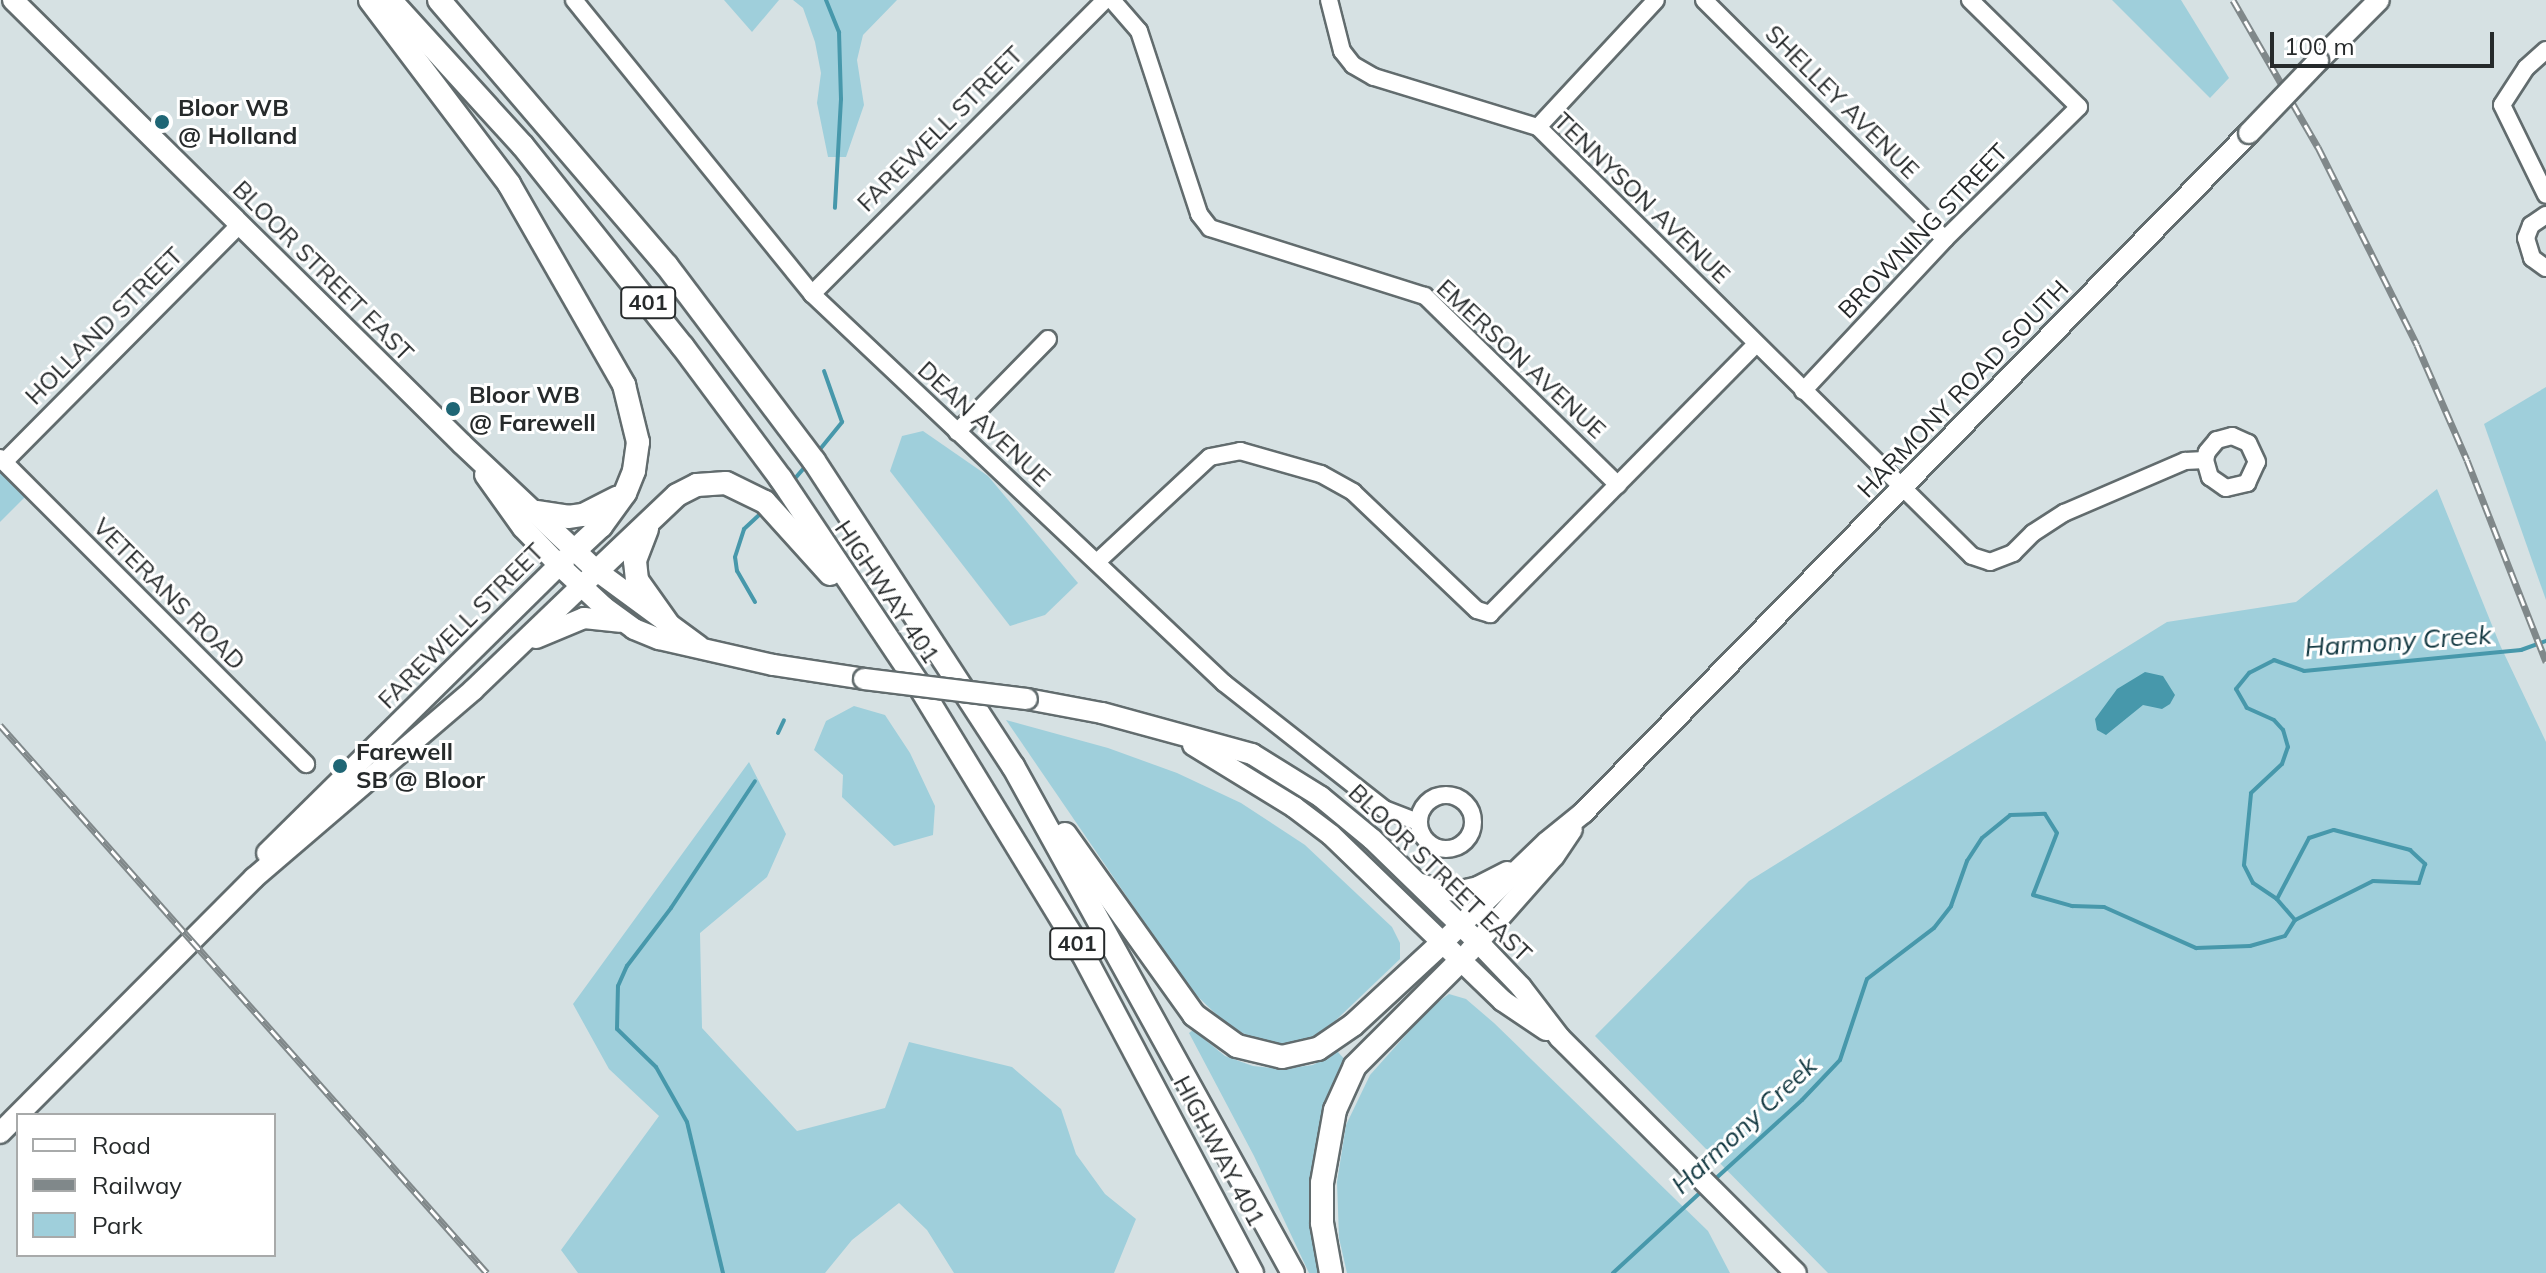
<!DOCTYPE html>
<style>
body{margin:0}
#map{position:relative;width:2546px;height:1273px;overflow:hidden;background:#d6e1e3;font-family:Mulish,sans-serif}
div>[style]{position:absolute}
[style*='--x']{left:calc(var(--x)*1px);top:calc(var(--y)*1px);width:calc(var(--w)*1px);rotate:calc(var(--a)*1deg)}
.green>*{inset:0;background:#9fcfdb}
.water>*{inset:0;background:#4798ab}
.stream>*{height:4px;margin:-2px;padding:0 2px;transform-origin:2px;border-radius:2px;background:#4798ab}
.roads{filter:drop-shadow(2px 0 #626c6e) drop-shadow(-2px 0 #626c6e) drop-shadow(0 2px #626c6e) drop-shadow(0 -2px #626c6e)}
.minor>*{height:16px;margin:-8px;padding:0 8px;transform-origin:8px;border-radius:8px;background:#fff}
.minor>.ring{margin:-8px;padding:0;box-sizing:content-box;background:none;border:16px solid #fff;border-radius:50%}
.major>*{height:20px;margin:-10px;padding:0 10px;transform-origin:10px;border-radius:10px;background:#fff}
.highway>*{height:22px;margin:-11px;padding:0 11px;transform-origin:11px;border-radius:11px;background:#fff}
.rail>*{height:7px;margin-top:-3.5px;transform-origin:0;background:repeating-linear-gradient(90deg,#fff 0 12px,#80888a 0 24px);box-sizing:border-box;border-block:2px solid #80888a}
.bridges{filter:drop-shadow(2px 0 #626c6e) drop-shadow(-2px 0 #626c6e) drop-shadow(0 2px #626c6e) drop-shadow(0 -2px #626c6e)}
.major-bridge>*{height:20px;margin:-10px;padding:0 10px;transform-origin:10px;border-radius:10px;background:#fff}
.dots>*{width:22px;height:22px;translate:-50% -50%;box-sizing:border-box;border:4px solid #fff;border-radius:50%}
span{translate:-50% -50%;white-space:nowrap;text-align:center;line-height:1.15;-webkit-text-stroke:6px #fff;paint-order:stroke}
.shield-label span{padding:2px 6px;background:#fff;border:2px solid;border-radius:6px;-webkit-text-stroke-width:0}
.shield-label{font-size:22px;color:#262a2b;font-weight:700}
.street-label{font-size:24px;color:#262a2b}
.poi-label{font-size:24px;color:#262a2b;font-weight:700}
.left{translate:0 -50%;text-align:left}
.water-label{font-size:26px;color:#123841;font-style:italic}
.legend{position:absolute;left:16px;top:1113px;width:260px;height:144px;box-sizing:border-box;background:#fff;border:2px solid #a8aaaa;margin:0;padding:10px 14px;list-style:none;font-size:24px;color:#262a2b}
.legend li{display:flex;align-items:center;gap:16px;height:40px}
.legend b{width:40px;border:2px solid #a8aaaa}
.scale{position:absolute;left:2270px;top:32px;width:224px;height:36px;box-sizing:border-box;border:4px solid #262a2b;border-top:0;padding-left:10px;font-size:24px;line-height:28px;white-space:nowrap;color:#262a2b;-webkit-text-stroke:6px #fff;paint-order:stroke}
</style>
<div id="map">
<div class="green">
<div style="clip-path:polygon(724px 0,779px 0,752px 32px)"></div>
<div style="clip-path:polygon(793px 0,897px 0,863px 35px,857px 60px,864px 105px,846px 157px,828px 157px,817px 103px,821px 73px,815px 42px,803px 8px)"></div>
<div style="clip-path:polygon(2112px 0,2181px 0,2229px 78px,2210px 98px)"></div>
<div style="clip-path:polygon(2546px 387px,2546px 600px,2484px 424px)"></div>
<div style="clip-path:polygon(923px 431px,988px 476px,1078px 583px,1045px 615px,1010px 626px,890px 471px,902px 436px)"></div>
<div style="clip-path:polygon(0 470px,26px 496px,0 522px)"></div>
<div style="clip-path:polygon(2437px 489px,2500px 645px,2546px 742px,2546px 1273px,1828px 1273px,1595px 1036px,1749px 881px,2167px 622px,2296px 602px)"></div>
<div style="clip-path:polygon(854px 706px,885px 715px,910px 753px,935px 806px,933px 835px,894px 846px,842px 797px,843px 775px,814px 750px,826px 721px)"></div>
<div style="clip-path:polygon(1006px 720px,1108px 748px,1177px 773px,1241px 803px,1305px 845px,1392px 927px,1400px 943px,1400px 959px,1335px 1021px,1308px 1040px,1278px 1044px,1249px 1037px,1222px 1020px,1190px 989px)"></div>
<div style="clip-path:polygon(749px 762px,786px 834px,767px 877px,700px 933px,702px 1028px,797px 1131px,885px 1108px,909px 1042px,1012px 1067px,1061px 1109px,1076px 1154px,1105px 1194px,1136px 1219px,1114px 1273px,954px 1273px,927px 1230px,899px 1203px,852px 1240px,825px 1273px,578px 1273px,561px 1250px,659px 1116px,609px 1069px,573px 1004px)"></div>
<div style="clip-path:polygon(1449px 994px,1466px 999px,1494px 1023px,1708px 1231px,1730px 1273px,1347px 1273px,1339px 1238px,1337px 1182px,1346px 1125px,1370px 1075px,1430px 1008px)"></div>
<div style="clip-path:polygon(1193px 1030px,1225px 1056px,1253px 1066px,1283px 1069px,1313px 1065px,1337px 1051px,1347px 1062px,1319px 1133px,1309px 1190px,1314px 1243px,1322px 1273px,1309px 1273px,1254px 1156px,1189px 1033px)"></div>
</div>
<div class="water">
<div style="clip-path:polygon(2145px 672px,2163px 676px,2175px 695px,2170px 704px,2162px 709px,2143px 705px,2106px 735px,2097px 730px,2095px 719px,2117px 689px)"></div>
</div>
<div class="stream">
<div style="--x:826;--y:0;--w:35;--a:68"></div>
<div style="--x:839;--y:32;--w:67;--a:88.3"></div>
<div style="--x:841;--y:99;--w:109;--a:93.2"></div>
<div style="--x:817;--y:453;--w:40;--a:-51"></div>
<div style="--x:842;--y:422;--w:54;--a:-109.4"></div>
<div style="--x:791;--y:483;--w:23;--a:-49"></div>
<div style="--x:755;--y:602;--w:36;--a:-120"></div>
<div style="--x:737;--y:571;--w:14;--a:-98"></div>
<div style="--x:735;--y:557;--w:29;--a:-72"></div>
<div style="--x:744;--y:529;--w:25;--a:-43"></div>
<div style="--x:778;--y:733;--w:14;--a:-65"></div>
<div style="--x:2277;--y:899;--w:69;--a:-62.3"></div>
<div style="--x:2309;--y:838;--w:26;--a:-18"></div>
<div style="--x:2334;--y:830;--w:79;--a:14.7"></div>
<div style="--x:2410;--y:850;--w:21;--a:43"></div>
<div style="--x:2425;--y:864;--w:20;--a:108"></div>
<div style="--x:2419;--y:883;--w:46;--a:-177.5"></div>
<div style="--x:2373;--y:881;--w:87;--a:153.4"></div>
<div style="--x:2295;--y:920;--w:28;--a:-131"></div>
<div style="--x:2277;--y:899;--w:29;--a:-146"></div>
<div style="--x:2253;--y:883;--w:20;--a:-117"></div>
<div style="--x:2244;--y:865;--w:72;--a:-84.4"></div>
<div style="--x:2251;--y:793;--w:42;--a:-43.1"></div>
<div style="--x:2282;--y:764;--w:18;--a:-71"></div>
<div style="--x:2288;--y:747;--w:18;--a:-106"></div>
<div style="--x:2283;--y:730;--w:13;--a:-132"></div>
<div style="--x:2274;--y:720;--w:30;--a:-156"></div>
<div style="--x:2247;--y:708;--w:22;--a:-120"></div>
<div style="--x:2236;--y:689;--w:21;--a:-51"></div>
<div style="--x:2249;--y:673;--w:28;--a:-27"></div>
<div style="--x:2274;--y:660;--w:32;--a:20"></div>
<div style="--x:2304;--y:671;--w:218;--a:-5.5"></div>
<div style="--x:2521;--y:650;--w:27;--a:-20"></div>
<div style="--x:1713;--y:1181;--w:120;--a:-42.3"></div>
<div style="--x:1802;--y:1100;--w:55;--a:-46.5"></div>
<div style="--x:1840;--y:1060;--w:85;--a:-71.6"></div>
<div style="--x:1867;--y:979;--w:84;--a:-37.3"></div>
<div style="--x:1934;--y:928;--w:28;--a:-52"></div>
<div style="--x:1951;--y:906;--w:48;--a:-70.4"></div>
<div style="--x:1967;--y:861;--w:27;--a:-57"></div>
<div style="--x:1982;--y:838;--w:36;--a:-39"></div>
<div style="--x:2010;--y:815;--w:35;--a:-2"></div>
<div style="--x:2045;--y:814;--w:22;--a:58"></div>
<div style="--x:2057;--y:833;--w:66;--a:111.2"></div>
<div style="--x:2033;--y:895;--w:41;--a:15.8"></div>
<div style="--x:2072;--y:906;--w:32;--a:2"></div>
<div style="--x:2104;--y:907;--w:101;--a:24"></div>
<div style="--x:2196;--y:948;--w:54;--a:-2.1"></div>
<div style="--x:2250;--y:946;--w:36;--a:-16"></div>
<div style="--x:2285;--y:936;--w:19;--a:-58"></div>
<div style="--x:723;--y:1273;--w:155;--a:-103.4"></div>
<div style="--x:687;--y:1122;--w:63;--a:-119.4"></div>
<div style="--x:656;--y:1067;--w:54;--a:-135.7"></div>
<div style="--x:617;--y:1029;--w:43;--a:-88.7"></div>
<div style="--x:618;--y:986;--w:22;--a:-66"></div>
<div style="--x:627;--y:966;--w:73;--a:-52.8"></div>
<div style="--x:671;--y:908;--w:152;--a:-56.5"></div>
<div style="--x:1613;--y:1273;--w:124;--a:-42.7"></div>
</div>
<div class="roads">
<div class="minor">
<div style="--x:574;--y:0;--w:378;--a:51"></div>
<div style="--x:812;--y:294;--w:567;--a:43.36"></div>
<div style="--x:1224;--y:683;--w:204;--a:38.2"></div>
<div style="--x:1384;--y:809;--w:36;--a:21"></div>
<div style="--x:1112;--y:0;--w:41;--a:48.9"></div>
<div style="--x:1139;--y:31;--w:193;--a:71.8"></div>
<div style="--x:1199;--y:214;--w:18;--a:52"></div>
<div style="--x:1210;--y:228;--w:225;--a:17.6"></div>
<div style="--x:1425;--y:296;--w:270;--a:44.4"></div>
<div style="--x:1329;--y:0;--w:53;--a:75.7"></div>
<div style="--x:1342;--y:51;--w:18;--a:52"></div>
<div style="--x:1353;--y:65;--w:24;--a:30"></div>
<div style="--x:1374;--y:77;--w:171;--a:17"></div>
<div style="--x:1538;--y:127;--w:610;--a:44.67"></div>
<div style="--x:1972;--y:556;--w:19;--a:18"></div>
<div style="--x:1990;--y:562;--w:25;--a:-21"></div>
<div style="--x:2013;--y:553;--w:28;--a:-45"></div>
<div style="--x:2033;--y:533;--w:37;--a:-33"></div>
<div style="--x:2064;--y:513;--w:132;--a:-23.3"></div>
<div style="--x:2185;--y:461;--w:20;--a:-3"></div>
<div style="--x:2205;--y:460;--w:18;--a:74"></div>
<div style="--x:2210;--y:477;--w:19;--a:35"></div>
<div style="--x:2226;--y:488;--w:22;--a:-13"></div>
<div style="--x:2247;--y:483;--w:23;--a:-65"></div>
<div style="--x:2257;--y:462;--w:21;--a:-115"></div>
<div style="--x:2248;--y:443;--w:17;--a:-156"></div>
<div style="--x:2232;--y:436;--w:16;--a:165"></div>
<div style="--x:2217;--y:440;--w:16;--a:130"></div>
<div style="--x:2207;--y:452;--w:8;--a:104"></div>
<div style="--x:1704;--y:0;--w:339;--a:44.8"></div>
<div style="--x:2546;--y:50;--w:27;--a:138"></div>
<div style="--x:2526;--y:68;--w:44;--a:123"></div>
<div style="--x:2502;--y:105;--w:100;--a:63.9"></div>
<div style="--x:1538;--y:127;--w:173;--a:-47.1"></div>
<div style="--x:2546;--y:215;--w:18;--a:146"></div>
<div style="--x:2531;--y:225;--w:14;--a:111"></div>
<div style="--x:2526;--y:238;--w:21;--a:73"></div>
<div style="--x:2532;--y:258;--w:17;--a:36"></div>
<div style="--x:812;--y:294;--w:415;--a:-45.1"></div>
<div style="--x:1803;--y:391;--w:208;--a:-46.9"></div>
<div style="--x:1945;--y:239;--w:188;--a:-44.6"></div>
<div style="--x:2079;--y:107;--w:153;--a:-135.5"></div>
<div style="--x:957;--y:432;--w:130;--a:-45.6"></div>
<div style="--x:0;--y:458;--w:433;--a:45"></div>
<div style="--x:4;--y:462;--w:334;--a:-45.2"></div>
<div style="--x:1097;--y:562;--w:154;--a:-42.9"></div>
<div style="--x:1210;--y:457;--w:31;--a:-11"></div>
<div style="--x:1240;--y:451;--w:84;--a:15.9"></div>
<div style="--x:1321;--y:474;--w:37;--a:29"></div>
<div style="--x:1353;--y:492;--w:171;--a:43.6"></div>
<div style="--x:1477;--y:610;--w:14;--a:17"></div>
<div style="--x:1490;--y:614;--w:379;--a:-45.4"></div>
<div class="ring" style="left:1419px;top:795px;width:38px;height:38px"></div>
</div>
<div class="major">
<div style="--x:13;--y:0;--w:631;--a:44.68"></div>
<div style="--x:462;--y:444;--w:185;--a:43.3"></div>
<div style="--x:597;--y:571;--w:127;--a:36.3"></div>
<div style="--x:2318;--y:61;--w:86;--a:-45"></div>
<div style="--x:485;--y:475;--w:65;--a:54.4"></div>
<div style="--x:523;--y:528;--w:53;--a:45.8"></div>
<div style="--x:560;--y:566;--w:60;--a:43"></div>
<div style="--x:604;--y:607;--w:37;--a:36"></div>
<div style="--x:634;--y:629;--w:27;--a:22"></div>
<div style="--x:659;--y:639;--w:117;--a:12.8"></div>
<div style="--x:773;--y:665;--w:92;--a:8.7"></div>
<div style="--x:536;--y:638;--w:52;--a:-22.6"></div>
<div style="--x:584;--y:618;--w:36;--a:6"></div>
<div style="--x:1027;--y:699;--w:76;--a:10.6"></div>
<div style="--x:1102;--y:713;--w:156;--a:15.3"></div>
<div style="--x:1252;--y:754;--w:81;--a:31.9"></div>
<div style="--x:1321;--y:797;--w:66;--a:39.5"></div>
<div style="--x:1372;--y:839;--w:149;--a:44.2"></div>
<div style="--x:1479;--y:943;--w:61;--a:46.3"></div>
<div style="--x:1521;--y:987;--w:64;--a:52.6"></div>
<div style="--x:1560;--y:1038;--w:333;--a:44.9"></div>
<div style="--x:1193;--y:745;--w:119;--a:31.5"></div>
<div style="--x:1294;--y:807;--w:46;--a:37.1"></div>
<div style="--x:1331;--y:835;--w:239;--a:44"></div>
<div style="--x:1503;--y:1001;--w:52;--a:34"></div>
<div style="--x:267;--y:853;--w:420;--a:-44.6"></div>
<div style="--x:1421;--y:884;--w:18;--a:19"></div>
<div style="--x:1438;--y:890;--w:23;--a:2"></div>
<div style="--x:1461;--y:891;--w:17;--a:-13"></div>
<div style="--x:1478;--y:887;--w:33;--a:-27"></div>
<div style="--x:1443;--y:942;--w:144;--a:-43.9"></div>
<div style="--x:1547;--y:842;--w:46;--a:-38.9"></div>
<div style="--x:1583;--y:813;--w:952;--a:-45.6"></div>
<div style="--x:1469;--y:952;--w:128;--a:-48.5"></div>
<div style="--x:1554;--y:856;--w:32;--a:-56"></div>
<div style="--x:0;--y:1133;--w:360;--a:-45.1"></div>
<div style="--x:254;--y:878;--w:289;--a:-40.6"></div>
<div style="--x:473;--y:690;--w:172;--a:-43.8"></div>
</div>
<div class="highway">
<div style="--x:370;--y:0;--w:231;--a:52.9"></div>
<div style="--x:509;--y:184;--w:232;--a:60.2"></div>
<div style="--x:624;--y:385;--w:59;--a:76.2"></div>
<div style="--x:638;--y:442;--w:29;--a:98"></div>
<div style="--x:634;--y:471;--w:24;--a:112"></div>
<div style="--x:625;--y:493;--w:41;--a:126"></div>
<div style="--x:601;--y:526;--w:35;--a:137"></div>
<div style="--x:390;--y:0;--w:197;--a:47.7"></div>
<div style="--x:523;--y:146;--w:257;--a:51.5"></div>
<div style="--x:683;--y:347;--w:164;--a:53.4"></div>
<div style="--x:781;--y:479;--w:247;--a:56.2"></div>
<div style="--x:918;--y:684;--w:316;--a:58.6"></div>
<div style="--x:1083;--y:954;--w:361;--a:62.1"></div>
<div style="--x:439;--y:0;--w:350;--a:49.4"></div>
<div style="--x:667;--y:266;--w:244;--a:53"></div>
<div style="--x:814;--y:461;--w:364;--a:56.9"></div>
<div style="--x:1013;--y:766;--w:579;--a:61.09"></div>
<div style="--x:538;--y:512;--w:30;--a:9"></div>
<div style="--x:568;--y:517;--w:15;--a:-8"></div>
<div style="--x:583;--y:515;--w:38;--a:-27"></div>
<div style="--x:647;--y:529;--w:34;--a:111"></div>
<div style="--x:635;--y:561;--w:19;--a:84"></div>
<div style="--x:637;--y:580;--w:59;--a:54.7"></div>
<div style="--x:597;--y:571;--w:110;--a:-43.5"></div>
<div style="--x:677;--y:495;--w:22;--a:-27"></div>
<div style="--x:697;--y:485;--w:29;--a:-4"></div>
<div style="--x:726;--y:483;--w:43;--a:26"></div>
<div style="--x:765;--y:502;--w:97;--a:47.9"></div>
<div style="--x:1065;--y:834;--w:222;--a:54.5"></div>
<div style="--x:1194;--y:1015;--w:53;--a:35.8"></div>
<div style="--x:1237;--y:1046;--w:46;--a:13.7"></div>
<div style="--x:1282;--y:1057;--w:37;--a:-13"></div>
<div style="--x:1318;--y:1049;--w:42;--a:-34.4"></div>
<div style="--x:1353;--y:1025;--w:122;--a:-42.7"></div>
<div style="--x:1331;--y:1273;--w:51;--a:-100.2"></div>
<div style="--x:1322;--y:1223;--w:40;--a:-90"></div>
<div style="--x:1322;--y:1183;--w:74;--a:-79.9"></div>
<div style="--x:1335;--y:1110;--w:48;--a:-65.6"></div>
<div style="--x:1355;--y:1066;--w:150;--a:-45"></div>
</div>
</div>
<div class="rail">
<div style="--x:2233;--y:0;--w:170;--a:60"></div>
<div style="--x:2318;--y:147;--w:221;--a:63.4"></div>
<div style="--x:2417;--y:345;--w:125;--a:66.5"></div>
<div style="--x:2467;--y:460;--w:217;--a:68.6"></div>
<div style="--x:0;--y:725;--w:733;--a:48.37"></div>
</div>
<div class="bridges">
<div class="major-bridge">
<div style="--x:2249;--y:133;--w:100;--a:-46.2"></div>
<div style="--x:864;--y:679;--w:164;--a:7"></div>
</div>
</div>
<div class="dots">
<div style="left:162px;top:122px;background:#1f6675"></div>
<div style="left:453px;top:409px;background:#1f6675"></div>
<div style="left:340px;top:766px;background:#1f6675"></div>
</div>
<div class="shield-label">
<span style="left:648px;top:303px">401</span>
<span style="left:1077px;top:944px">401</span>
</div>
<div class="street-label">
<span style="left:1842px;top:102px;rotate:45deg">SHELLEY AVENUE</span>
<span style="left:940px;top:129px;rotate:-45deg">FAREWELL STREET</span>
<span style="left:1642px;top:198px;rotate:44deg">TENNYSON AVENUE</span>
<span style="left:1923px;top:231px;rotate:-46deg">BROWNING STREET</span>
<span style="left:323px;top:271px;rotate:45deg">BLOOR STREET EAST</span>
<span style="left:104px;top:326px;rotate:-45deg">HOLLAND STREET</span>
<span style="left:1521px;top:359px;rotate:43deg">EMERSON AVENUE</span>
<span style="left:1963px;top:389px;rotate:-46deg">HARMONY ROAD SOUTH</span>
<span style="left:984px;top:424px;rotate:43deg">DEAN AVENUE</span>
<span style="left:887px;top:592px;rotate:56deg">HIGHWAY 401</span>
<span style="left:169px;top:594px;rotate:45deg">VETERANS ROAD</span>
<span style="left:461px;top:626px;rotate:-45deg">FAREWELL STREET</span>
<span style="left:1440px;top:873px;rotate:44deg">BLOOR STREET EAST</span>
<span style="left:1219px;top:1151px;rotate:62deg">HIGHWAY 401</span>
</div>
<div class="poi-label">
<span class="left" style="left:178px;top:122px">Bloor WB<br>@ Holland</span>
<span class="left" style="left:469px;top:409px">Bloor WB<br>@ Farewell</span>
<span class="left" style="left:356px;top:766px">Farewell<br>SB @ Bloor</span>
</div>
<div class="water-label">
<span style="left:2398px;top:641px;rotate:-4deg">Harmony Creek</span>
<span style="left:1744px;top:1125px;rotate:-43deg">Harmony Creek</span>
</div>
<ul class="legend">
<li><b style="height:10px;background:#fff"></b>Road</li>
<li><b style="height:10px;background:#80888a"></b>Railway</li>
<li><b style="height:22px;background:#9fcfdb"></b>Park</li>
</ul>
<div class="scale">100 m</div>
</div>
